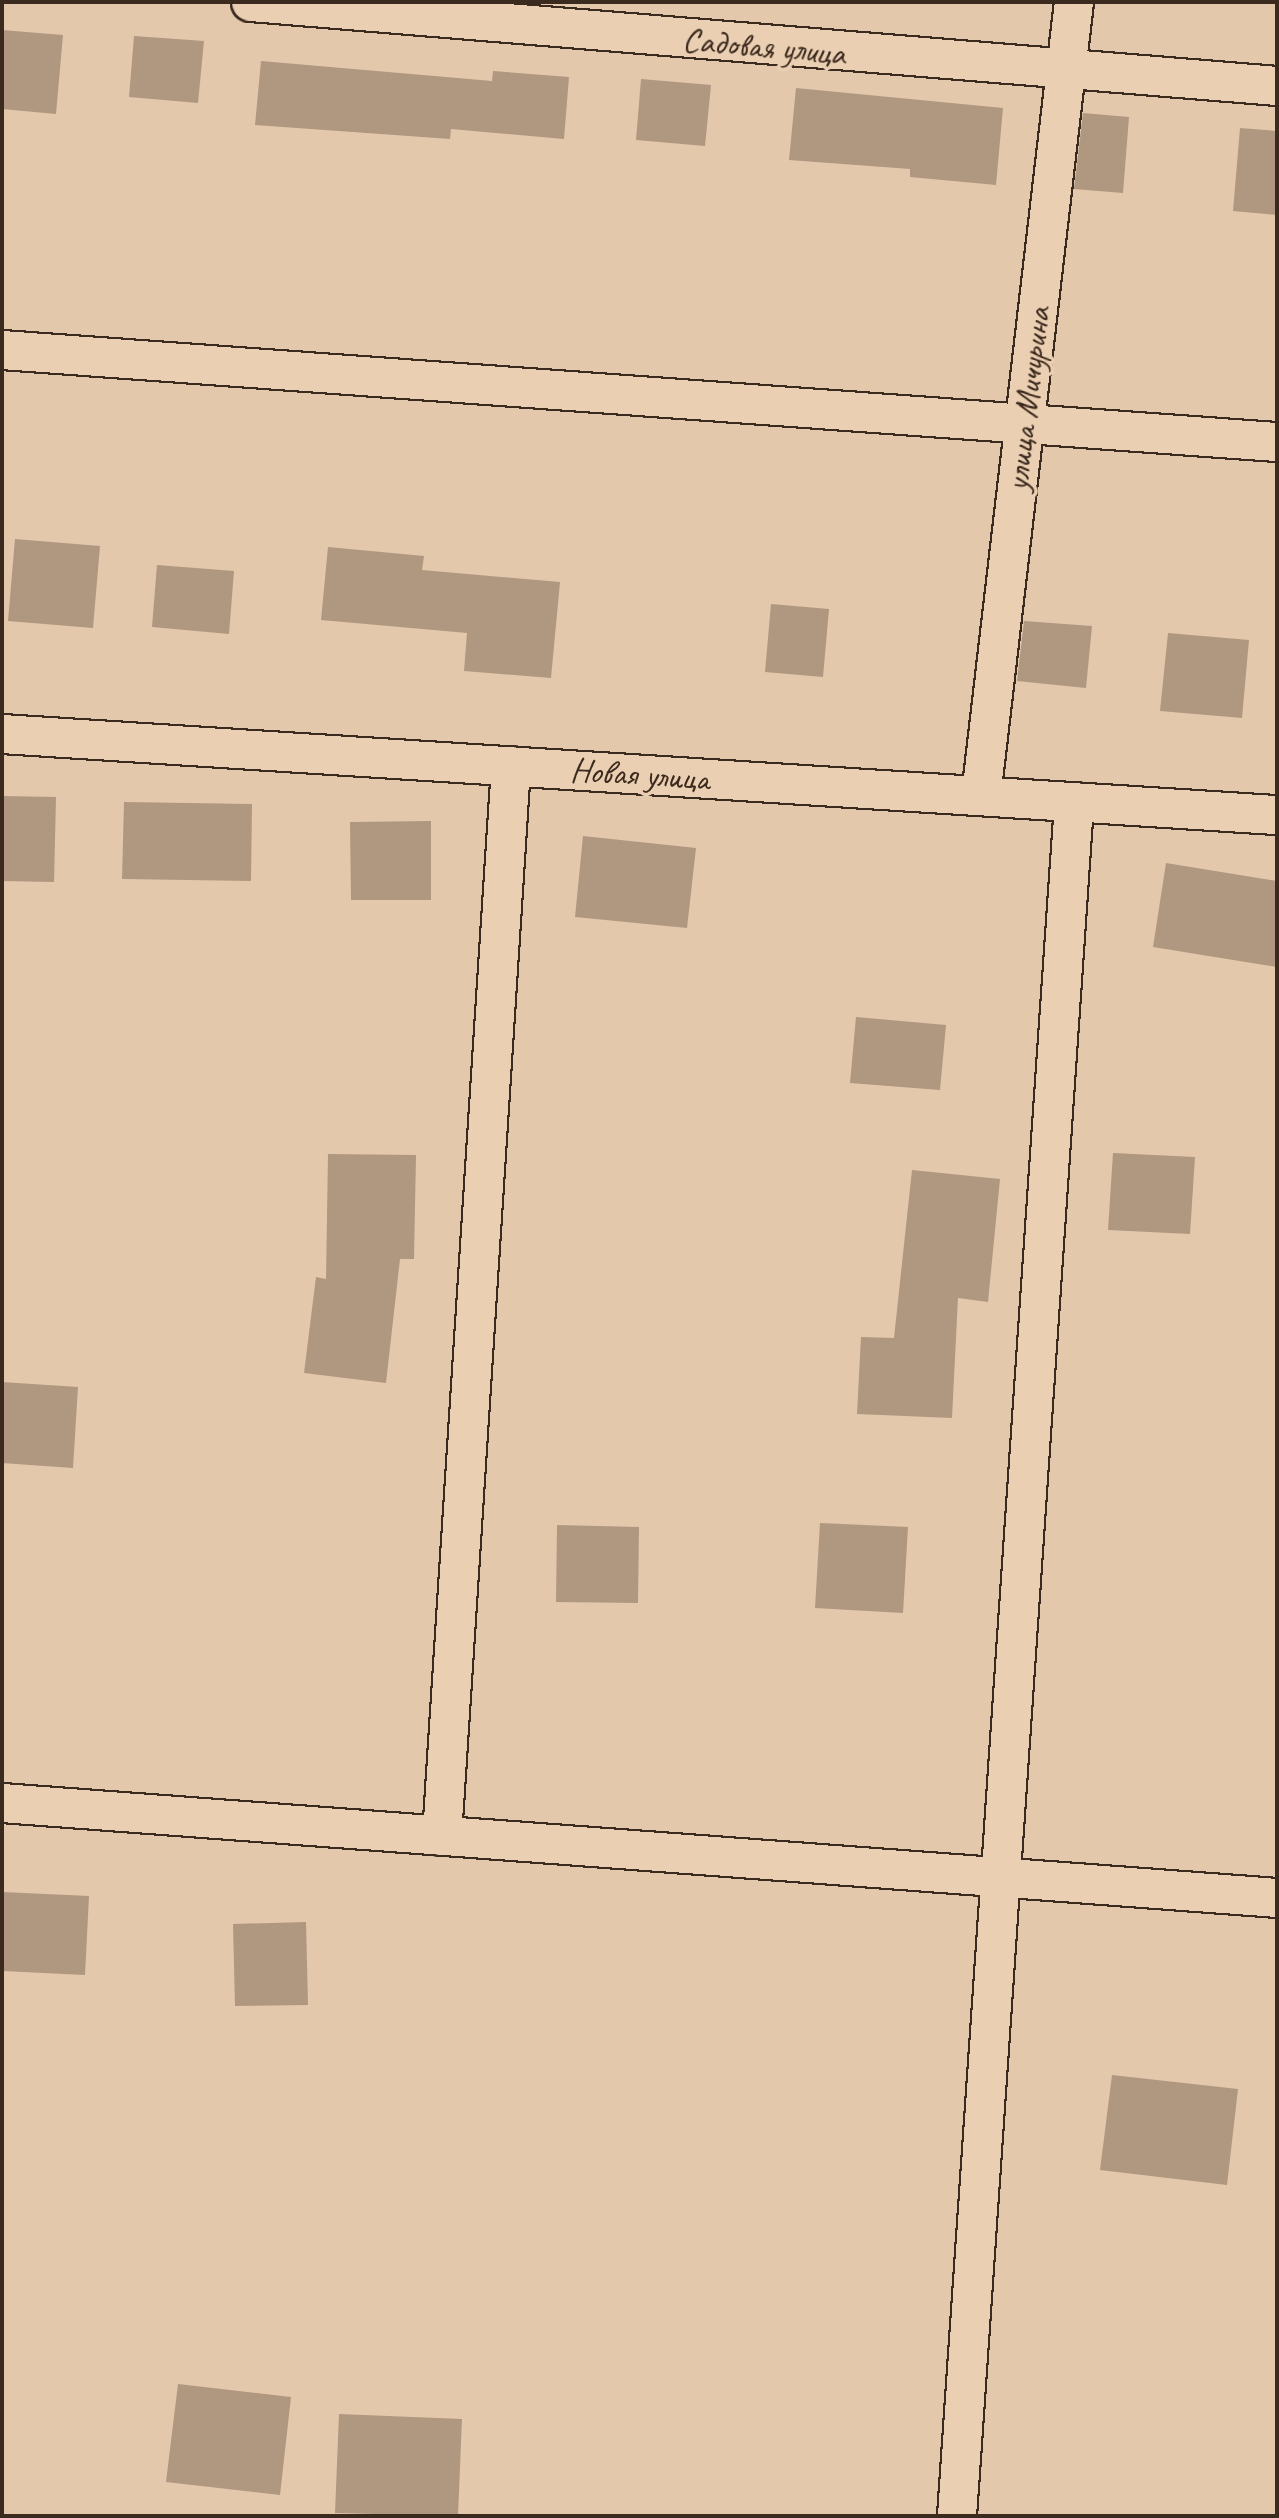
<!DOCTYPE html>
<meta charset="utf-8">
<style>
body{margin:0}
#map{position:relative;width:1279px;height:2518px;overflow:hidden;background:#e4c8ac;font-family:Caveat,sans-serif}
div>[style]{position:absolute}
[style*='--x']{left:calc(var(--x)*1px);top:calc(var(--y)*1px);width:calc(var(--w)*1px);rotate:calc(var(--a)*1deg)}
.building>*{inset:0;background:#b09780}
.roads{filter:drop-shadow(2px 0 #3b2a1e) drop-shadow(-2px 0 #3b2a1e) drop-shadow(0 2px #3b2a1e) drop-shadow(0 -2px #3b2a1e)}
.street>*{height:38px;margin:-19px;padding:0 19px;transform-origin:19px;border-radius:19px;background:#ebcfb2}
span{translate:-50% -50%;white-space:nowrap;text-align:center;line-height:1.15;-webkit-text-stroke:7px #ebcfb2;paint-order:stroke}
.street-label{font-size:34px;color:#3b2a1e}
.frame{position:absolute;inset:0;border:4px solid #3b2a1e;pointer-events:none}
</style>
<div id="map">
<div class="building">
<div style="clip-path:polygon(2px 30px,63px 35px,56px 114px,2px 109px)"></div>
<div style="clip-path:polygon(134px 36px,204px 41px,198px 103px,129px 97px)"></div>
<div style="clip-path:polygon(261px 61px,492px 81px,493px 71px,569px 77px,564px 139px,451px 129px,450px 139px,255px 125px)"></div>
<div style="clip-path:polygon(641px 79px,711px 85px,705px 146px,636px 140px)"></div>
<div style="clip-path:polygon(796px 88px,1003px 108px,996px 185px,910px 177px,910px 169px,789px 160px)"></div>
<div style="clip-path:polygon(1083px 113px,1129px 117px,1123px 193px,1074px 189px)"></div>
<div style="clip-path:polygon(1240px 128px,1277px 131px,1277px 215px,1233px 211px)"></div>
<div style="clip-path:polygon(15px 539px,100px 546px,93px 628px,8px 621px)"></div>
<div style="clip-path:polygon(328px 547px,424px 556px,422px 570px,560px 582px,551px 678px,464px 671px,467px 633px,321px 620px)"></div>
<div style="clip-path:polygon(157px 565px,234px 571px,229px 634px,152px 627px)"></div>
<div style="clip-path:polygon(771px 604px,829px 609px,823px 677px,765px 672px)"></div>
<div style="clip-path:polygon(1024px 621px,1092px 626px,1086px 688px,1017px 681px)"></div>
<div style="clip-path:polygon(1168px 633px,1249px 640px,1242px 718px,1160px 711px)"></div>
<div style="clip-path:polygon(2px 796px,56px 797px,54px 882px,2px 881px)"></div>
<div style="clip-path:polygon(124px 802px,252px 804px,251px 881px,122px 879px)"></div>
<div style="clip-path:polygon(431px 821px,431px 900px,351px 900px,350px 822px)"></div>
<div style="clip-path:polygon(583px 836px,696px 848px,687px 928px,575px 917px)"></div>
<div style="clip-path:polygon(1166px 863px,1277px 881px,1277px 967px,1153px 947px)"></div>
<div style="clip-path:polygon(856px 1017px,946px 1025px,940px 1090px,850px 1083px)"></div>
<div style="clip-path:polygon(1113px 1153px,1195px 1157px,1190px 1234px,1108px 1230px)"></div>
<div style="clip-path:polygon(328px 1154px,416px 1155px,414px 1259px,400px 1259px,386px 1383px,304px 1373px,316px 1277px,326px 1279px)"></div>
<div style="clip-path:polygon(912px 1170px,1000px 1179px,988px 1302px,958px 1298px,952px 1418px,857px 1414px,861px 1337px,894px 1338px)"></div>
<div style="clip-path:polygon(2px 1382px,78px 1387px,73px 1468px,2px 1463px)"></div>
<div style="clip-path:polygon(820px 1523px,908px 1527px,903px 1613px,815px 1608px)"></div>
<div style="clip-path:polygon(557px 1525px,639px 1527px,638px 1603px,556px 1602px)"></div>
<div style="clip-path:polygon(2px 1892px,89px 1896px,85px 1975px,2px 1971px)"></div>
<div style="clip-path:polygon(306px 1922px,308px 2005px,235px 2006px,233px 1924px)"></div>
<div style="clip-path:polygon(1112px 2075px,1238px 2089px,1227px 2185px,1100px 2170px)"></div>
<div style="clip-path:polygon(178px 2384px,291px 2397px,280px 2495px,166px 2482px)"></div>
<div style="clip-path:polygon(339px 2414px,462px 2419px,458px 2516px,335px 2513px)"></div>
</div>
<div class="roads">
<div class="street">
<div style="--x:251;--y:2;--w:1029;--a:4.68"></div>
<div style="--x:2;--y:350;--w:1278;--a:4.13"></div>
<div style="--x:2;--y:734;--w:1278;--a:3.64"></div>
<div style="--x:981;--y:796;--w:799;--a:-83.32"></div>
<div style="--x:2;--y:1803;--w:1279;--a:4.26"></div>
<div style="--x:442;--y:1836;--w:1072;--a:-86.31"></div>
<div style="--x:957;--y:2516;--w:1718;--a:-86.09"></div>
</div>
</div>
<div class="street-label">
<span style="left:764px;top:46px;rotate:5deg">Садовая улица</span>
<span style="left:1027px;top:399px;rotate:-83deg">улица Мичурина</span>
<span style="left:640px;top:774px;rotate:4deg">Новая улица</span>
</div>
<div class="frame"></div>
</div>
